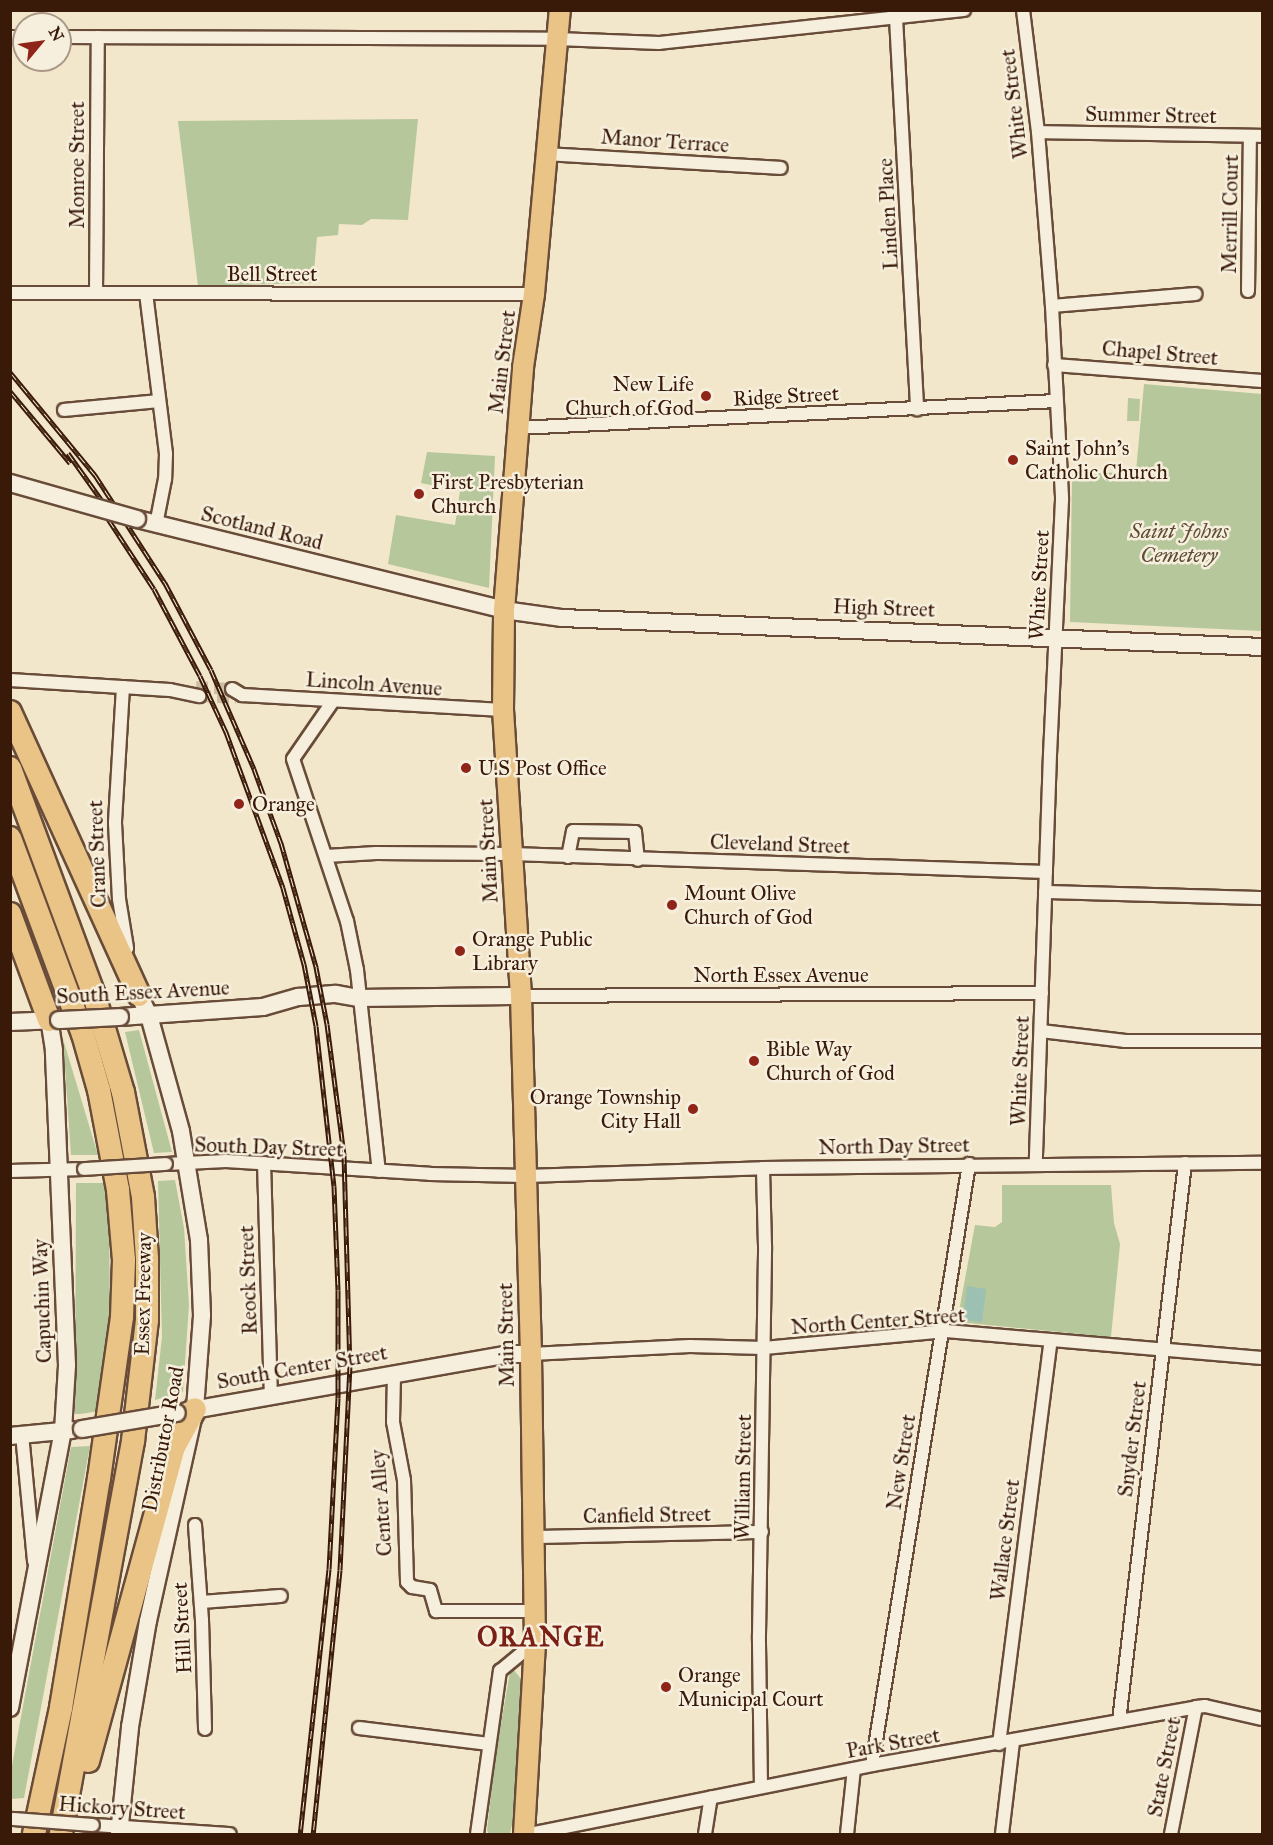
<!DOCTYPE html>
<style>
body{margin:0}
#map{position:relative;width:1273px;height:1845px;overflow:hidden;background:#f3e7cb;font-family:"IM FELL Great Primer",serif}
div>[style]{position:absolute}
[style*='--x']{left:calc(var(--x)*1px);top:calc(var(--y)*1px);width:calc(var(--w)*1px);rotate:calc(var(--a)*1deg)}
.green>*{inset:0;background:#b6c79b}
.water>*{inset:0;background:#9cc0b2}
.street-tunnel>*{height:12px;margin-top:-6px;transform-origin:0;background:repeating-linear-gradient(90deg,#cebea4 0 12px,transparent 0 18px)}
.roads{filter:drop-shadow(2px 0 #684c39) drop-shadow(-2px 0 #684c39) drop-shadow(0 2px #684c39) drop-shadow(0 -2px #684c39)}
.street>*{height:12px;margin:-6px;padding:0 6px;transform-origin:6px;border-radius:6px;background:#f7efdd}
.secondary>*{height:16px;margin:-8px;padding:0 8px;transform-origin:8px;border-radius:8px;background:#f7efdd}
.primary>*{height:20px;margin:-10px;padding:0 10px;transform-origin:10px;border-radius:10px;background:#eac486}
.highway>*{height:22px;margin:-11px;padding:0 11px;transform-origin:11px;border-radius:11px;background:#eac486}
.rail>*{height:5px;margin-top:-2.5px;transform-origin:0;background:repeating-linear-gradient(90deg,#f7efdd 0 9px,#391908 0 18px);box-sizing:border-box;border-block:2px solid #391908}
.bridges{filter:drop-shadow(2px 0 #684c39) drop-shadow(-2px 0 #684c39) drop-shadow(0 2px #684c39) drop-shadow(0 -2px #684c39)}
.street-bridge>*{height:12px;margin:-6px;padding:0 6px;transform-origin:6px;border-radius:6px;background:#f7efdd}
.secondary-bridge>*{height:16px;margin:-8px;padding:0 8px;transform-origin:8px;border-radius:8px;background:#f7efdd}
.dots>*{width:16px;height:16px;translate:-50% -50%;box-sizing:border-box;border:3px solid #f7efdd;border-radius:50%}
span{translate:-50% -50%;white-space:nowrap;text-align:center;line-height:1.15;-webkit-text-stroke:5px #f7efdd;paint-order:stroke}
.street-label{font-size:21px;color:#391908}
.poi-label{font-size:21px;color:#391908}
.right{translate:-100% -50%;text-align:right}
.left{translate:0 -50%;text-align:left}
.park-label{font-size:21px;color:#5e4d34;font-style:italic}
.district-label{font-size:27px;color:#7a1f14;font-weight:700;letter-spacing:1.5px}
.frame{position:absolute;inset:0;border:12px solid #391908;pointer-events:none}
.north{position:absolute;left:12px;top:12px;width:60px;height:60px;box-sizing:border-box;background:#f7efdd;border:2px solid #ab9988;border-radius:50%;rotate:61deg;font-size:16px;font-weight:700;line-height:24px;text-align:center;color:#391908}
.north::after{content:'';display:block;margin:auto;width:21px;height:27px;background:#8f2418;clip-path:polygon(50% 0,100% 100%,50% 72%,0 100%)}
</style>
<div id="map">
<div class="green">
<div style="clip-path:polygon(418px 119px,408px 220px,371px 219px,362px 225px,339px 224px,338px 235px,317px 237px,313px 283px,198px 286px,178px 121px)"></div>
<div style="clip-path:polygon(1144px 384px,1262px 394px,1262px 631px,1070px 622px,1072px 475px,1136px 471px)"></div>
<div style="clip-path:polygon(1128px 398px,1140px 399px,1139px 421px,1127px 421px)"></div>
<div style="clip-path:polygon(427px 452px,495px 456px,489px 588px,388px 564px,396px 515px,455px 525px,460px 491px,421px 483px)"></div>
<div style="clip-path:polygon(139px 1030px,172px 1152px,154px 1153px,125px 1032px)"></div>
<div style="clip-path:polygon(63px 1039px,98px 1155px,71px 1155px)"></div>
<div style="clip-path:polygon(175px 1180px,184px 1228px,189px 1305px,183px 1392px,155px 1400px,162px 1337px,158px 1181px)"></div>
<div style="clip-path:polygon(76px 1183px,104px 1183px,109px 1216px,110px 1309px,100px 1411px,80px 1414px,75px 1414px)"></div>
<div style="clip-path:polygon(1002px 1185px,1111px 1185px,1114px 1223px,1120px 1244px,1111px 1337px,957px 1322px,975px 1225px,995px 1227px,1002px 1222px)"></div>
<div style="clip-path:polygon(90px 1446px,24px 1798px,11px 1799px,11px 1771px,71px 1447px)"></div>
<div style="clip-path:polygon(514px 1670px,521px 1679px,515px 1812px,510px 1833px,489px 1834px,487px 1831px,495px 1758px,510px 1672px)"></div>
</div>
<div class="water">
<div style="clip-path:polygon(967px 1286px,986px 1289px,982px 1322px,963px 1320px)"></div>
</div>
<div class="street-tunnel">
<div style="--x:196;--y:687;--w:36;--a:3"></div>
<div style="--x:199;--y:696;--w:37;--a:3"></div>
</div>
<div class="roads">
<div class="street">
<div style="--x:1023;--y:10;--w:123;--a:83"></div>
<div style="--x:1038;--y:132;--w:175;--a:85.4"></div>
<div style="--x:1052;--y:306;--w:194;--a:87"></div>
<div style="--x:1062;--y:500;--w:254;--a:92.7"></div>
<div style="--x:1050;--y:754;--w:410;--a:92"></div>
<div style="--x:896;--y:18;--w:392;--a:86.9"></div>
<div style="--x:10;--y:37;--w:14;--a:0"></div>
<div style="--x:60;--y:37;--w:497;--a:0.2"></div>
<div style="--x:557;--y:39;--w:102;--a:2.2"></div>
<div style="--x:659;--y:43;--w:307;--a:-6.2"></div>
<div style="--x:1038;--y:132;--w:224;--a:1"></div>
<div style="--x:547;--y:154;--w:234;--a:3.4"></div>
<div style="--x:1248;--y:291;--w:154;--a:-89.3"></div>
<div style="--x:10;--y:293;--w:524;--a:0.11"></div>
<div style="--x:96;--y:293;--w:256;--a:-89.6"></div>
<div style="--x:146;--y:293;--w:162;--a:82.9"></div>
<div style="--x:166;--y:454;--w:25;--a:92"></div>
<div style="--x:165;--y:479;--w:47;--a:101.1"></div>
<div style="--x:1052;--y:306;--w:144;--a:-4.8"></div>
<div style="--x:1054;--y:365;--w:209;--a:4.4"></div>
<div style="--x:64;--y:410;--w:95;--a:-5.4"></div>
<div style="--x:518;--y:428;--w:539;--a:-2.87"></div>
<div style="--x:10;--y:680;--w:160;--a:3.6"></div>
<div style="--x:170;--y:690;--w:30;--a:12"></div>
<div style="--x:123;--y:687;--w:136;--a:93.4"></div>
<div style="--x:115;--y:823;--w:76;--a:87"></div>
<div style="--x:119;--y:899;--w:50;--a:80.7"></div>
<div style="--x:232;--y:689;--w:12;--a:31"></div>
<div style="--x:242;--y:695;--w:261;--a:3.3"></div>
<div style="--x:333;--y:701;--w:70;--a:124.6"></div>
<div style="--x:293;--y:759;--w:171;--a:71.6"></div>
<div style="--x:347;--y:921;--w:50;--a:78.5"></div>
<div style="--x:357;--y:970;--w:202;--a:83.8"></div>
<div style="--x:326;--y:856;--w:50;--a:-3.4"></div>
<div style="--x:376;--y:853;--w:136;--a:0.4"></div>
<div style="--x:512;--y:854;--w:534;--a:1.93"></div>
<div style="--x:568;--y:857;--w:26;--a:-79"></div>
<div style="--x:573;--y:831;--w:62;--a:0.9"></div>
<div style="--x:635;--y:832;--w:28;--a:84"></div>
<div style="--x:1045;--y:892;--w:217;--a:1.6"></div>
<div style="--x:521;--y:996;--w:521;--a:-0.33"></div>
<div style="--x:1041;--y:1031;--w:85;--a:6.8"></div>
<div style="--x:1125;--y:1041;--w:137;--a:0"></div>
<div style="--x:264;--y:1163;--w:231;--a:88.3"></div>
<div style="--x:166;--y:1164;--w:60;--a:-2.9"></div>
<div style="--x:226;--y:1161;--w:204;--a:3.6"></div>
<div style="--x:430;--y:1174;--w:96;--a:1.2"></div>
<div style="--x:526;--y:1176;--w:237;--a:-1.9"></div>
<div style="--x:763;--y:1168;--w:499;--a:-0.6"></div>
<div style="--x:10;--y:1171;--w:74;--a:-1.5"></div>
<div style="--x:531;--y:1354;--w:159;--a:-2.9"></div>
<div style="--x:690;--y:1346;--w:74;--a:1.5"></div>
<div style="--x:764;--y:1348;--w:183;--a:-5.3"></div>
<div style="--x:946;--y:1331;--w:317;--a:4.9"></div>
<div style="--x:394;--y:1374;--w:48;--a:91.2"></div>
<div style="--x:393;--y:1422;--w:59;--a:79.3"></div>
<div style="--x:404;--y:1480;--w:102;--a:88.3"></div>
<div style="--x:407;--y:1582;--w:7;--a:45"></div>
<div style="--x:412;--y:1587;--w:18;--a:9"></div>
<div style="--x:430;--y:1590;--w:22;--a:74"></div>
<div style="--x:436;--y:1611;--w:99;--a:0"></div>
<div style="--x:22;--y:1434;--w:128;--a:84.6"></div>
<div style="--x:195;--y:1525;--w:95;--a:85.8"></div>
<div style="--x:202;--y:1620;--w:109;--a:88.4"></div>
<div style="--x:533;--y:1537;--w:229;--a:-1.3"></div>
<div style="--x:201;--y:1602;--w:80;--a:-4.3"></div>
<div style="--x:1119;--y:1721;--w:562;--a:-83.25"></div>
<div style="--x:359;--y:1728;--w:131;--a:7"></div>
<div style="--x:999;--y:1744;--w:407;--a:-82.7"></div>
<div style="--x:872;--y:1765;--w:609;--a:-80.83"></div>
<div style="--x:761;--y:1787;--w:152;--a:-90.8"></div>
<div style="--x:759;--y:1635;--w:389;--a:-89.1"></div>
<div style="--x:765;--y:1246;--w:78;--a:-91.5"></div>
<div style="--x:93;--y:1825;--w:137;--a:3.8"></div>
<div style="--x:477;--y:1834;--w:165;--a:-82"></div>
<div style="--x:500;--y:1671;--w:45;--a:-39.6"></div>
<div style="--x:530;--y:1834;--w:349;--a:-11.4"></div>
<div style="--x:872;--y:1765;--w:329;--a:-10.1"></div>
<div style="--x:1196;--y:1707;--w:9;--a:-6"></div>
<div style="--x:1205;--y:1706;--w:58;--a:12.8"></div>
<div style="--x:705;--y:1834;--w:37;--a:-81"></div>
<div style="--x:847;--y:1834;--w:65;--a:-83.9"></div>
<div style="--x:1002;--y:1834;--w:93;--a:-83.2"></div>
<div style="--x:1171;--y:1834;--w:129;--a:-78.9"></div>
</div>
<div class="secondary">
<div style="--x:137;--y:519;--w:378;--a:13.9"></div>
<div style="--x:504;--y:610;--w:59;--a:7.9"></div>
<div style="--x:562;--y:618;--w:701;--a:2.37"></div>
<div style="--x:120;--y:1017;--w:143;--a:-4"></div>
<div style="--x:263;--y:1007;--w:37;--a:-16"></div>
<div style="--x:299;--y:997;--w:37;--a:-5"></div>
<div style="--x:336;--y:994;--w:22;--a:10"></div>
<div style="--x:358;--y:998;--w:163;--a:-0.7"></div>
<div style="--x:10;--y:1022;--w:48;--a:-2.4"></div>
<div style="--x:187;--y:1411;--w:327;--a:-10"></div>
<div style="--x:509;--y:1354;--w:22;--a:0"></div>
<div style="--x:10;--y:1436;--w:62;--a:-5.5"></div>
<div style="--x:10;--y:1708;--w:282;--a:-79.2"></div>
<div style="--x:63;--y:1431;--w:66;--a:-86.5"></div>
<div style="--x:67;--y:1365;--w:315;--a:-92.4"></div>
<div style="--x:54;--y:1050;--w:30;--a:-99"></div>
<div style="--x:119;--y:1834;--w:108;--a:-84.1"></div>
<div style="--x:130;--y:1727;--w:108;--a:-80.4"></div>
<div style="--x:148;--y:1621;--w:217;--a:-77.5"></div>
<div style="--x:195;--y:1409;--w:94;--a:-85.7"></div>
<div style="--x:202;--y:1315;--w:75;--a:-92.3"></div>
<div style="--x:199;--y:1240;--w:110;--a:-99.4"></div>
<div style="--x:181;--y:1131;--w:119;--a:-105.5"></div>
<div style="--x:149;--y:1016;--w:23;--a:-115"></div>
</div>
<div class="primary">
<div style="--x:524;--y:1834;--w:192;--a:-86.7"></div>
<div style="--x:535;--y:1642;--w:288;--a:-90.8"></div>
<div style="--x:531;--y:1354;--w:358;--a:-91.6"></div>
<div style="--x:521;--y:996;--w:287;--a:-93.6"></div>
<div style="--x:503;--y:710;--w:100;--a:-89.4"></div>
<div style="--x:504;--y:610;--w:244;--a:-85.5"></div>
<div style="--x:523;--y:367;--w:74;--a:-81.4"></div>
<div style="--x:534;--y:294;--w:285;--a:-84.8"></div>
</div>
<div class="highway">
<div style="--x:10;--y:712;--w:311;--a:65.5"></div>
<div style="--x:10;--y:768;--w:242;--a:69.7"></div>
<div style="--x:94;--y:995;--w:101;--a:73.4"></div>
<div style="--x:123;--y:1092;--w:107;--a:79.2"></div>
<div style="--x:143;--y:1197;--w:62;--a:86.3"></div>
<div style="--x:147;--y:1259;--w:61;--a:90"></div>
<div style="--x:147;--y:1320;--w:122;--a:96.6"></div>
<div style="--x:133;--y:1441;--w:400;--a:100.4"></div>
<div style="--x:10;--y:838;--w:209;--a:69.6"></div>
<div style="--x:83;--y:1034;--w:58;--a:74.1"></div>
<div style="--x:99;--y:1090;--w:102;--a:79.2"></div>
<div style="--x:118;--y:1190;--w:70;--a:85.1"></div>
<div style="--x:124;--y:1260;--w:57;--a:92"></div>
<div style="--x:122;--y:1317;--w:163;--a:98.1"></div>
<div style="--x:99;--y:1478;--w:233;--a:99.4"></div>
<div style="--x:61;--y:1708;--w:129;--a:102.1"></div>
<div style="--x:10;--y:914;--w:113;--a:69.8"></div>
<div style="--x:88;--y:1761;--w:326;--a:-74.7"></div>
<div style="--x:174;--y:1447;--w:43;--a:-61.1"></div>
</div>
</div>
<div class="rail">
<div style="--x:10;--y:372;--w:134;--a:50.5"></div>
<div style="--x:95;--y:475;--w:129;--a:57.1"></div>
<div style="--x:165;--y:583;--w:98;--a:62.1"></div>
<div style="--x:211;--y:670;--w:108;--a:66.5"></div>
<div style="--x:254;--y:769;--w:79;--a:70"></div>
<div style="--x:281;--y:843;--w:129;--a:74.2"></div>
<div style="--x:316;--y:967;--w:58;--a:79.1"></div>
<div style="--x:327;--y:1024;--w:132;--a:82.6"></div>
<div style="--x:344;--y:1155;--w:210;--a:88.4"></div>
<div style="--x:350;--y:1365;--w:205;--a:92.8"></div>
<div style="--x:340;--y:1570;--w:265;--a:95.8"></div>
<div style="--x:10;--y:391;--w:94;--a:50.2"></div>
<div style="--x:68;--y:453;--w:69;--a:54.5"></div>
<div style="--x:99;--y:505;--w:100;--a:56.8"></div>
<div style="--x:154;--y:589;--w:98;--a:62.1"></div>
<div style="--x:200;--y:676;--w:62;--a:65.1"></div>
<div style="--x:226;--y:732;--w:166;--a:69.9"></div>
<div style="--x:283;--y:888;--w:79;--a:74.6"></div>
<div style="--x:304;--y:964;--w:63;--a:79"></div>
<div style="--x:316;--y:1026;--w:161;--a:83.6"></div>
<div style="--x:334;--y:1186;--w:104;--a:87.8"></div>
<div style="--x:338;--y:1290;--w:108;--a:90"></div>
<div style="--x:338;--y:1398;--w:171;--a:93"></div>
<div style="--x:329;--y:1569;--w:267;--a:96.2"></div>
</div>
<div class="bridges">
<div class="street-bridge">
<div style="--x:84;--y:1169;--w:82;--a:-3.5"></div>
<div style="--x:13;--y:1819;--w:80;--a:4.3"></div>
</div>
<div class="secondary-bridge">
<div style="--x:10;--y:483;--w:132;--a:15.8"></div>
<div style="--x:59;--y:1020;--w:61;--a:-2.8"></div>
<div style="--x:82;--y:1429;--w:96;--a:-9.6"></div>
</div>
</div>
<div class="dots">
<div style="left:706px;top:396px;background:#8f2418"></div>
<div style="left:1013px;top:460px;background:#8f2418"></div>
<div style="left:419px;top:494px;background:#8f2418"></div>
<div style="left:466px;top:768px;background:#8f2418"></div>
<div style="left:239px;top:804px;background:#8f2418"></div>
<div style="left:672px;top:905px;background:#8f2418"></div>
<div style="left:460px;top:951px;background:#8f2418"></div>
<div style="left:754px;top:1061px;background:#8f2418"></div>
<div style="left:693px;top:1109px;background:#8f2418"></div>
<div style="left:666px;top:1687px;background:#8f2418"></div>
</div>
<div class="street-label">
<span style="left:1014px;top:104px;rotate:-97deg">White Street</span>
<span style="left:1151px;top:115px;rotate:1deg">Summer Street</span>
<span style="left:665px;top:141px;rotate:4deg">Manor Terrace</span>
<span style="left:77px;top:165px;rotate:-90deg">Monroe Street</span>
<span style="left:888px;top:214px;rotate:-93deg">Linden Place</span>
<span style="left:1230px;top:214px;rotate:-89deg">Merrill Court</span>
<span style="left:272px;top:274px">Bell Street</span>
<span style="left:1160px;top:353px;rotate:5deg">Chapel Street</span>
<span style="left:502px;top:362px;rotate:-83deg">Main Street</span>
<span style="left:786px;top:396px;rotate:-3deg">Ridge Street</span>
<span style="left:262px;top:528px;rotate:14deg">Scotland Road</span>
<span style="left:1039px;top:585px;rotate:-87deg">White Street</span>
<span style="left:884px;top:608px;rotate:2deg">High Street</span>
<span style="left:374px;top:684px;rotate:4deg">Lincoln Avenue</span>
<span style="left:780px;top:844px;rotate:2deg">Cleveland Street</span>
<span style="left:488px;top:851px;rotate:-93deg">Main Street</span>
<span style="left:97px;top:854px;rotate:-92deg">Crane Street</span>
<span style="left:781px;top:975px">North Essex Avenue</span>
<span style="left:143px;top:992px;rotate:-3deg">South Essex Avenue</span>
<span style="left:1020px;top:1071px;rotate:-88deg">White Street</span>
<span style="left:894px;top:1146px;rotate:-1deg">North Day Street</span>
<span style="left:269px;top:1147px;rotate:2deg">South Day Street</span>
<span style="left:248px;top:1280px;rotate:-92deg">Reock Street</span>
<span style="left:143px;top:1294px;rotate:-89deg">Essex Freeway</span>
<span style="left:42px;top:1301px;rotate:-92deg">Capuchin Way</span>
<span style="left:878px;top:1321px;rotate:-4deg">North Center Street</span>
<span style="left:506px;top:1335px;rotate:-91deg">Main Street</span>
<span style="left:302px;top:1367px;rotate:-10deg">South Center Street</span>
<span style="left:163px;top:1439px;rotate:-79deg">Distributor Road</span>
<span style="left:1132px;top:1439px;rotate:-83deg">Snyder Street</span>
<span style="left:901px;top:1462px;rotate:-81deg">New Street</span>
<span style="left:743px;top:1477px;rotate:-89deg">William Street</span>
<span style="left:381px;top:1503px;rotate:-94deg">Center Alley</span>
<span style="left:647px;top:1515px;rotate:-1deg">Canfield Street</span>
<span style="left:1005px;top:1540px;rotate:-83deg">Wallace Street</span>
<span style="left:182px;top:1628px;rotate:-93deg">Hill Street</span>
<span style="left:893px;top:1743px;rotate:-10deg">Park Street</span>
<span style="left:1164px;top:1767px;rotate:-79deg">State Street</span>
<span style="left:122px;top:1808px;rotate:4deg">Hickory Street</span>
</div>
<div class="poi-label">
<span class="right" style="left:694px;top:396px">New Life<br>Church of God</span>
<span class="left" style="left:1025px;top:460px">Saint John's<br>Catholic Church</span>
<span class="left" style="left:431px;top:494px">First Presbyterian<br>Church</span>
<span class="left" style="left:478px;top:768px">U.S Post Office</span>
<span class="left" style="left:252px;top:804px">Orange</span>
<span class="left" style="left:684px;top:905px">Mount Olive<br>Church of God</span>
<span class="left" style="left:472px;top:951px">Orange Public<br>Library</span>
<span class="left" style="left:766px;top:1061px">Bible Way<br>Church of God</span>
<span class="right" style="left:681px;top:1109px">Orange Township<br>City Hall</span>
<span class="left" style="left:678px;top:1687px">Orange<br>Municipal Court</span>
</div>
<div class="park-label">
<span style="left:1179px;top:543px">Saint Johns<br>Cemetery</span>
</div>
<div class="district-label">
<span style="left:541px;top:1637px">ORANGE</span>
</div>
<div class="frame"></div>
<div class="north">N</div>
</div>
